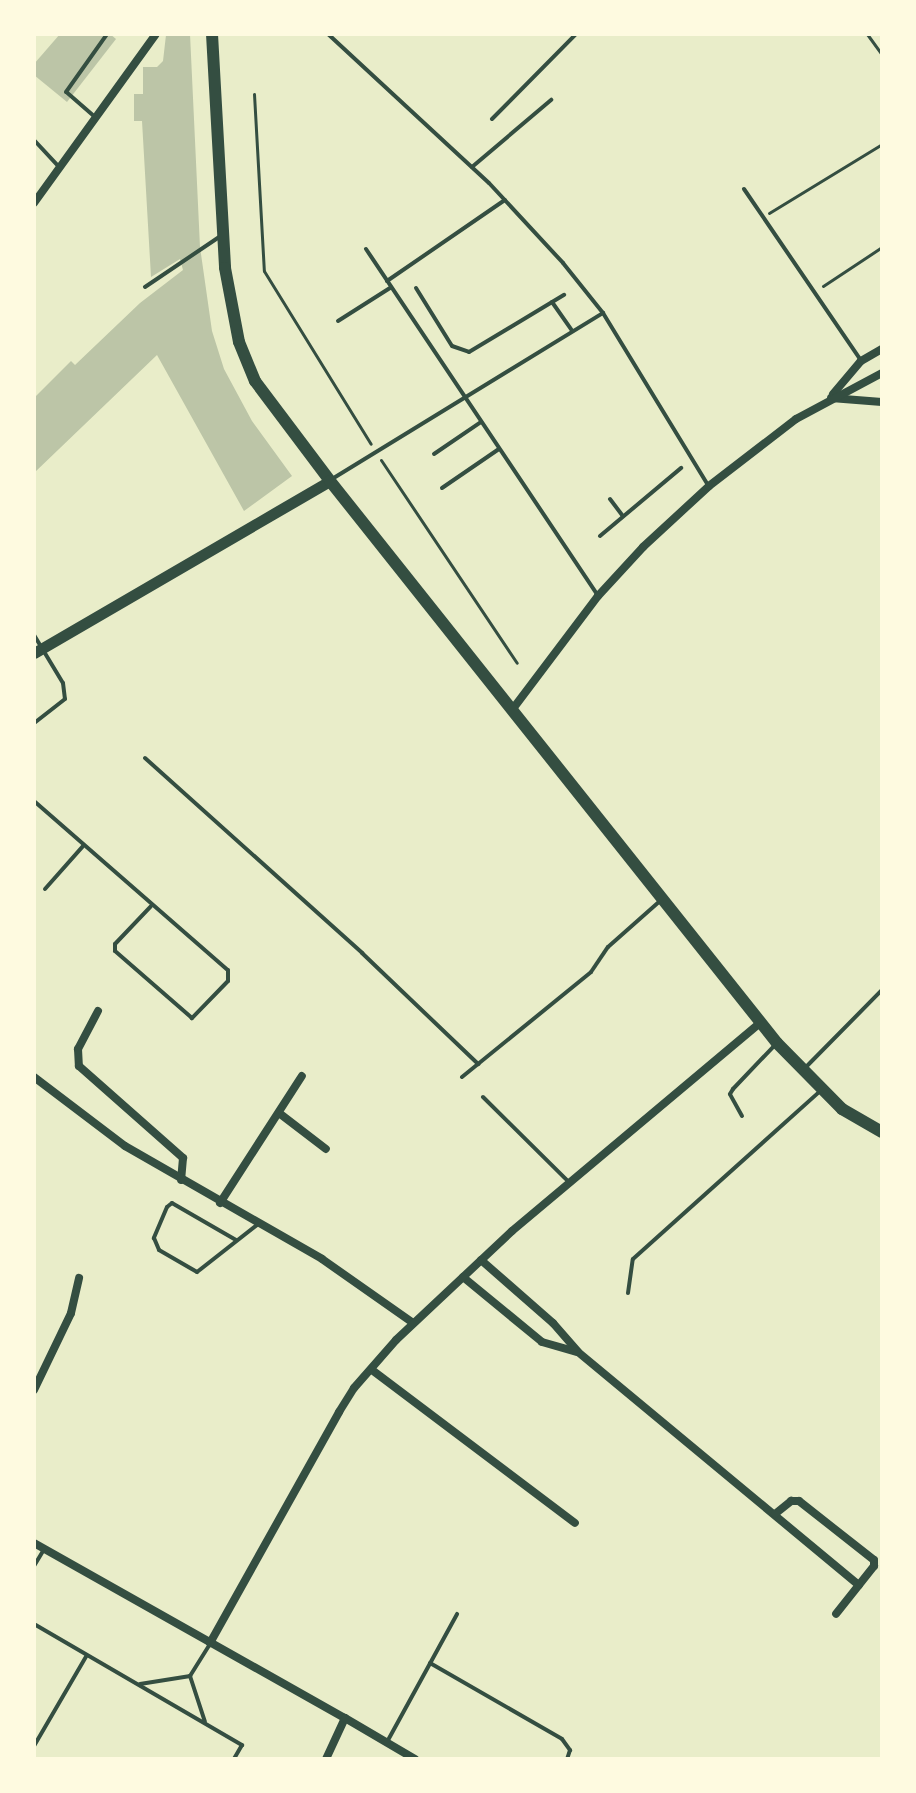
<!DOCTYPE html>
<style>
body{margin:0}
#map{position:relative;width:916px;height:1793px;overflow:hidden;background:#e9edc9;font-family:Barlow,sans-serif}
div>[style]{position:absolute}
[style*='--x']{left:calc(var(--x)*1px);top:calc(var(--y)*1px);width:calc(var(--w)*1px);rotate:calc(var(--a)*1deg)}
.building>*{inset:0;background:#bcc5a7}
.path>*{height:3px;margin:-1.5px;padding:0 1.5px;transform-origin:1.5px;border-radius:1.5px;background:#344e41}
.service>*{height:4px;margin:-2px;padding:0 2px;transform-origin:2px;border-radius:2px;background:#344e41}
.minor>*{height:8px;margin:-4px;padding:0 4px;transform-origin:4px;border-radius:4px;background:#344e41}
.tertiary>*{height:11px;margin:-5.5px;padding:0 5.5px;transform-origin:5.5px;border-radius:5.5px;background:#344e41}
.secondary>*{height:12px;margin:-6px;padding:0 6px;transform-origin:6px;border-radius:6px;background:#344e41}
span{translate:-50% -50%;white-space:nowrap;text-align:center;line-height:1.15;-webkit-text-stroke:7px #fefae0;paint-order:stroke}
.frame{position:absolute;inset:0;border:36px solid #fefae0;pointer-events:none}
</style>
<div id="map">
<div class="building">
<div style="clip-path:polygon(60px 34px,110px 34px,116px 39px,67px 102px,34px 75px,34px 64px)"></div>
<div style="clip-path:polygon(190px 34px,200px 247px,212px 331px,224px 369px,252px 421px,292px 476px,244px 511px,157px 355px,34px 473px,34px 398px,71px 361px,75px 365px,140px 303px,183px 270px,180px 259px,151px 277px,142px 121px,134px 121px,134px 94px,143px 94px,143px 67px,157px 67px,163px 61px,166px 35px)"></div>
</div>
<div class="path">
<div style="--x:867;--y:34;--w:26;--a:54"></div>
<div style="--x:254;--y:94;--w:177;--a:86.8"></div>
<div style="--x:264;--y:271;--w:203;--a:58.3"></div>
<div style="--x:769;--y:213;--w:132;--a:-31.4"></div>
<div style="--x:823;--y:286;--w:71;--a:-33.5"></div>
<div style="--x:381;--y:460;--w:244;--a:56.2"></div>
</div>
<div class="service">
<div style="--x:328;--y:34;--w:219;--a:42.8"></div>
<div style="--x:489;--y:183;--w:109;--a:47.2"></div>
<div style="--x:563;--y:263;--w:64;--a:51.3"></div>
<div style="--x:603;--y:313;--w:202;--a:58.6"></div>
<div style="--x:95;--y:117;--w:38;--a:-139"></div>
<div style="--x:66;--y:92;--w:71;--a:-54.7"></div>
<div style="--x:492;--y:119;--w:120;--a:-45.3"></div>
<div style="--x:34;--y:140;--w:37;--a:47"></div>
<div style="--x:472;--y:167;--w:104;--a:-40.3"></div>
<div style="--x:744;--y:189;--w:206;--a:55.7"></div>
<div style="--x:366;--y:249;--w:417;--a:56.2"></div>
<div style="--x:387;--y:281;--w:143;--a:-34.5"></div>
<div style="--x:145;--y:287;--w:89;--a:-34"></div>
<div style="--x:416;--y:288;--w:68;--a:58.2"></div>
<div style="--x:452;--y:346;--w:18;--a:19"></div>
<div style="--x:469;--y:352;--w:111;--a:-31"></div>
<div style="--x:552;--y:302;--w:35;--a:55"></div>
<div style="--x:338;--y:321;--w:62;--a:-32.4"></div>
<div style="--x:434;--y:454;--w:57;--a:-34.2"></div>
<div style="--x:332;--y:479;--w:318;--a:-31.5"></div>
<div style="--x:442;--y:488;--w:69;--a:-34.4"></div>
<div style="--x:610;--y:499;--w:21;--a:53"></div>
<div style="--x:600;--y:536;--w:106;--a:-40"></div>
<div style="--x:34;--y:635;--w:56;--a:58.9"></div>
<div style="--x:63;--y:683;--w:16;--a:83"></div>
<div style="--x:65;--y:699;--w:39;--a:142"></div>
<div style="--x:145;--y:758;--w:292;--a:41.9"></div>
<div style="--x:362;--y:953;--w:161;--a:43.7"></div>
<div style="--x:34;--y:801;--w:257;--a:41.1"></div>
<div style="--x:228;--y:970;--w:11;--a:90"></div>
<div style="--x:228;--y:981;--w:52;--a:134.2"></div>
<div style="--x:192;--y:1018;--w:102;--a:-139"></div>
<div style="--x:115;--y:951;--w:7;--a:-90"></div>
<div style="--x:115;--y:944;--w:52;--a:-46.5"></div>
<div style="--x:45;--y:889;--w:57;--a:-48.5"></div>
<div style="--x:805;--y:1068;--w:110;--a:-45.4"></div>
<div style="--x:462;--y:1077;--w:166;--a:-39.1"></div>
<div style="--x:591;--y:972;--w:30;--a:-56"></div>
<div style="--x:608;--y:947;--w:69;--a:-41.5"></div>
<div style="--x:483;--y:1097;--w:122;--a:44.7"></div>
<div style="--x:742;--y:1116;--w:25;--a:-119"></div>
<div style="--x:730;--y:1094;--w:6;--a:-59"></div>
<div style="--x:733;--y:1089;--w:59;--a:-46.4"></div>
<div style="--x:236;--y:1240;--w:74;--a:-150"></div>
<div style="--x:172;--y:1203;--w:6;--a:141"></div>
<div style="--x:167;--y:1207;--w:34;--a:113"></div>
<div style="--x:154;--y:1238;--w:13;--a:67"></div>
<div style="--x:159;--y:1250;--w:44;--a:30.1"></div>
<div style="--x:197;--y:1272;--w:76;--a:-38.1"></div>
<div style="--x:628;--y:1293;--w:34;--a:-82"></div>
<div style="--x:633;--y:1259;--w:251;--a:-41.9"></div>
<div style="--x:34;--y:1566;--w:17;--a:-59"></div>
<div style="--x:34;--y:1624;--w:241;--a:30.2"></div>
<div style="--x:242;--y:1745;--w:16;--a:120"></div>
<div style="--x:430;--y:1663;--w:152;--a:29.9"></div>
<div style="--x:562;--y:1739;--w:14;--a:54"></div>
<div style="--x:570;--y:1750;--w:9;--a:108"></div>
<div style="--x:190;--y:1676;--w:38;--a:-58"></div>
<div style="--x:140;--y:1684;--w:51;--a:-9.1"></div>
<div style="--x:190;--y:1676;--w:48;--a:71.9"></div>
<div style="--x:387;--y:1742;--w:146;--a:-61.3"></div>
<div style="--x:34;--y:1746;--w:105;--a:-59.8"></div>
</div>
<div class="minor">
<div style="--x:34;--y:203;--w:208;--a:-54.2"></div>
<div style="--x:833;--y:394;--w:43;--a:-49.7"></div>
<div style="--x:861;--y:361;--w:24;--a:-30"></div>
<div style="--x:831;--y:398;--w:51;--a:4.5"></div>
<div style="--x:512;--y:710;--w:143;--a:-53"></div>
<div style="--x:598;--y:596;--w:67;--a:-47.4"></div>
<div style="--x:643;--y:547;--w:90;--a:-42.7"></div>
<div style="--x:709;--y:486;--w:110;--a:-37.6"></div>
<div style="--x:796;--y:419;--w:98;--a:-28.1"></div>
<div style="--x:98;--y:1011;--w:43;--a:117.8"></div>
<div style="--x:78;--y:1049;--w:17;--a:87"></div>
<div style="--x:79;--y:1066;--w:139;--a:41.5"></div>
<div style="--x:183;--y:1158;--w:22;--a:95"></div>
<div style="--x:34;--y:1077;--w:114;--a:37.2"></div>
<div style="--x:125;--y:1146;--w:227;--a:29.8"></div>
<div style="--x:322;--y:1259;--w:111;--a:35.1"></div>
<div style="--x:279;--y:1113;--w:59;--a:37.5"></div>
<div style="--x:220;--y:1203;--w:151;--a:-57.2"></div>
<div style="--x:481;--y:1260;--w:96;--a:41.2"></div>
<div style="--x:553;--y:1323;--w:38;--a:49"></div>
<div style="--x:578;--y:1352;--w:365;--a:39.7"></div>
<div style="--x:463;--y:1277;--w:102;--a:39.4"></div>
<div style="--x:542;--y:1342;--w:36;--a:16"></div>
<div style="--x:372;--y:1370;--w:254;--a:37"></div>
<div style="--x:34;--y:1390;--w:85;--a:-64.3"></div>
<div style="--x:71;--y:1313;--w:36;--a:-77"></div>
<div style="--x:775;--y:1514;--w:21;--a:-39"></div>
<div style="--x:791;--y:1501;--w:8;--a:0"></div>
<div style="--x:799;--y:1501;--w:95;--a:38.2"></div>
<div style="--x:874;--y:1560;--w:6;--a:90"></div>
<div style="--x:874;--y:1566;--w:61;--a:128.4"></div>
<div style="--x:34;--y:1543;--w:357;--a:29.4"></div>
<div style="--x:345;--y:1718;--w:45;--a:114.9"></div>
<div style="--x:210;--y:1643;--w:265;--a:-60.8"></div>
<div style="--x:339;--y:1412;--w:28;--a:-58"></div>
<div style="--x:354;--y:1388;--w:64;--a:-48.8"></div>
<div style="--x:396;--y:1340;--w:159;--a:-43.2"></div>
<div style="--x:512;--y:1231;--w:325;--a:-40"></div>
<div style="--x:345;--y:1718;--w:81;--a:30.4"></div>
</div>
<div class="tertiary">
<div style="--x:34;--y:653;--w:342;--a:-30.2"></div>
</div>
<div class="secondary">
<div style="--x:212;--y:34;--w:234;--a:86.8"></div>
<div style="--x:225;--y:268;--w:75;--a:79.3"></div>
<div style="--x:239;--y:342;--w:42;--a:67.7"></div>
<div style="--x:255;--y:381;--w:125;--a:53.1"></div>
<div style="--x:330;--y:481;--w:718;--a:51.5"></div>
<div style="--x:777;--y:1043;--w:93;--a:45.4"></div>
<div style="--x:842;--y:1109;--w:46;--a:29.9"></div>
</div>
<div class="frame"></div>
</div>
